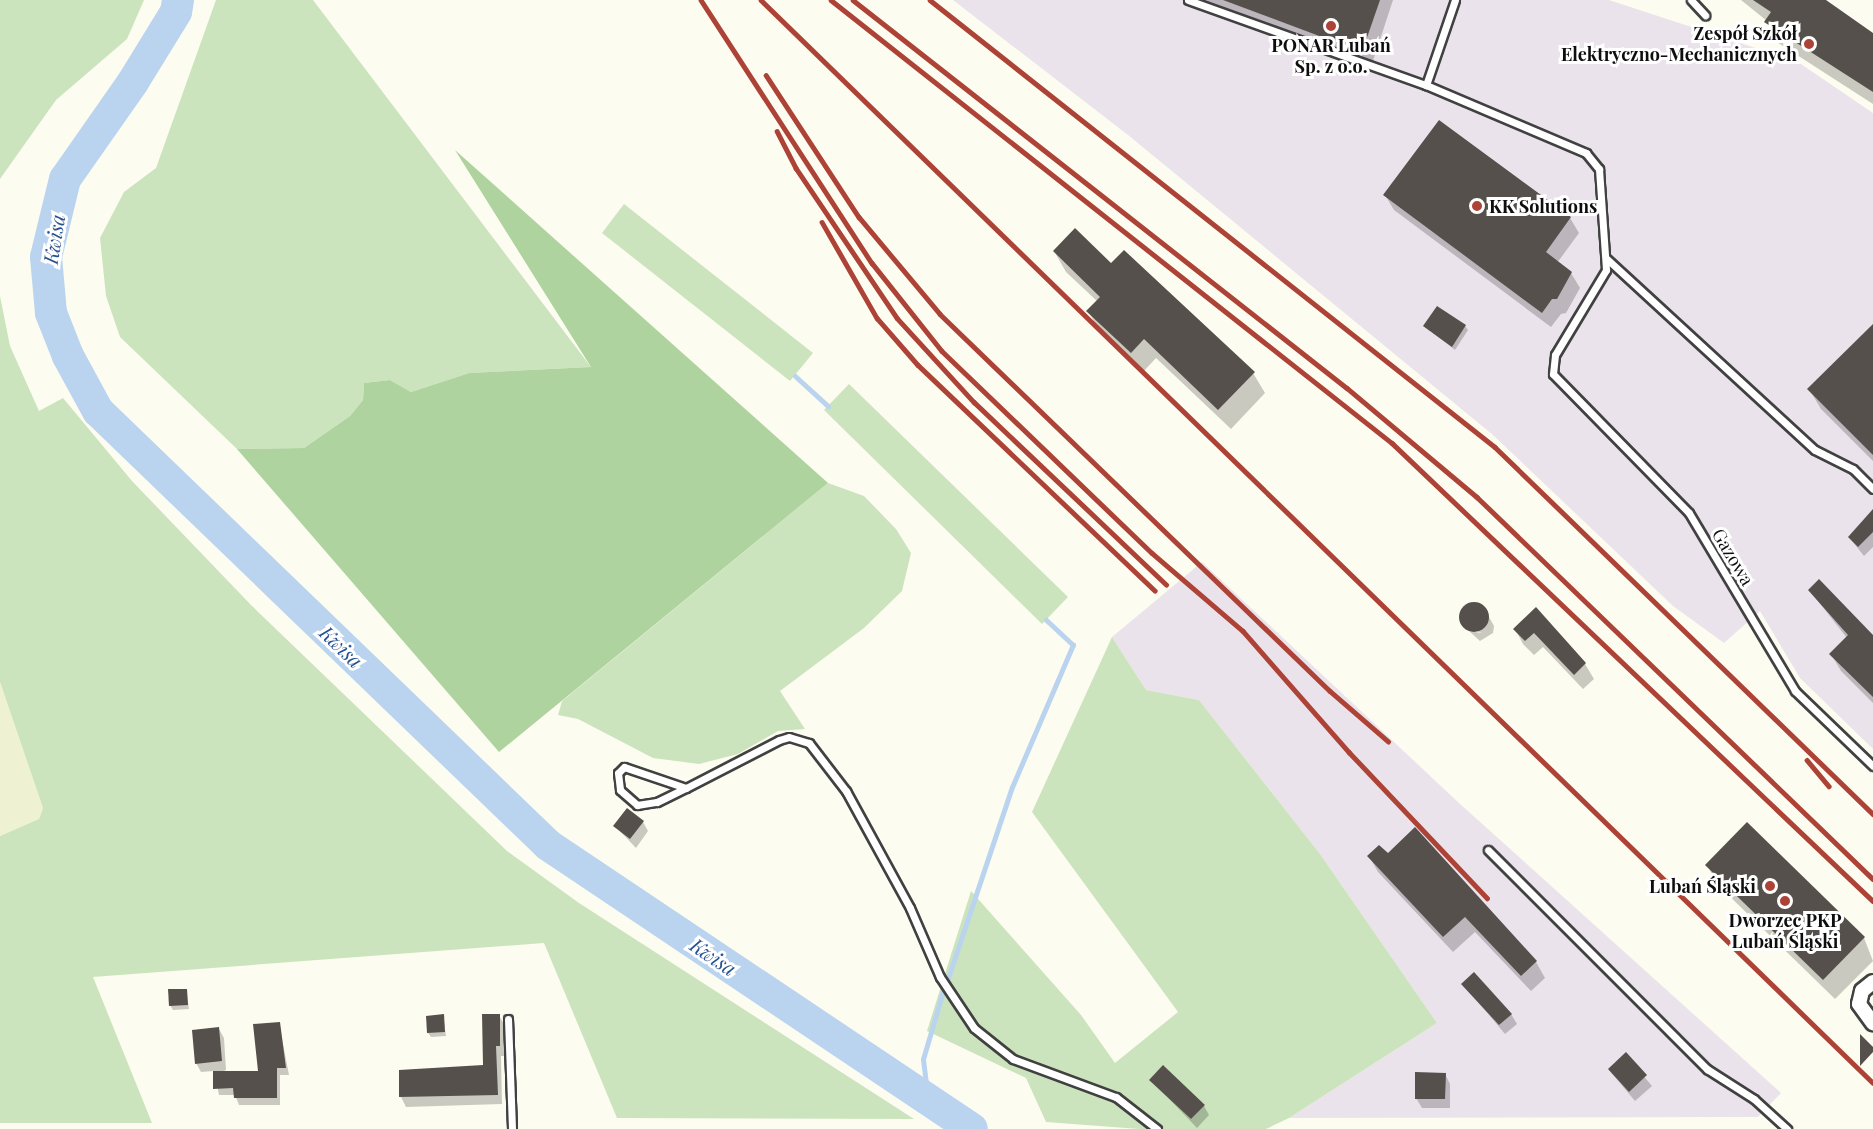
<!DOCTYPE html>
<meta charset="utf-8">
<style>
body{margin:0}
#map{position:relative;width:1873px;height:1129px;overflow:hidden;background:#fdfcf0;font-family:"Playfair Display",serif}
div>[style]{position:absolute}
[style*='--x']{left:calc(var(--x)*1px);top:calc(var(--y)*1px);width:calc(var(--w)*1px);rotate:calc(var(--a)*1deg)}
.industrial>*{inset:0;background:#ebe3eb}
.farmland>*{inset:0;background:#eff1d3}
.green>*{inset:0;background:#cce4bd}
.forest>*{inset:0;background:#aed39f}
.shadow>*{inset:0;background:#0003}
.stream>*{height:5px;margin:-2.5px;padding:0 2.5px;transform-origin:2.5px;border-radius:2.5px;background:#bad4ef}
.river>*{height:32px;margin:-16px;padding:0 16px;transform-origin:16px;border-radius:16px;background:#bad4ef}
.building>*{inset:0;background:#55504b}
.round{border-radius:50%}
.roads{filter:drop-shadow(2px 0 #414141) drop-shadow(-2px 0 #414141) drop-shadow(0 2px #414141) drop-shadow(0 -2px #414141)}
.service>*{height:7px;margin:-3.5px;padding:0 3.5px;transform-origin:3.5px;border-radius:3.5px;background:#fff}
.minor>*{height:14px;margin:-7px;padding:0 7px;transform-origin:7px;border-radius:7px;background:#fff}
.rail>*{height:4.5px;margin:-2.25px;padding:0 2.25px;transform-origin:2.25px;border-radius:2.25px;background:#ad4236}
.dots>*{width:16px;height:16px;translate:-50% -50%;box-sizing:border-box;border:3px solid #fff;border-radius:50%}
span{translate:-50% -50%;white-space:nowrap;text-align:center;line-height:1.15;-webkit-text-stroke:6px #fff;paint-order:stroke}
.poi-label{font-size:18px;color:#0e0e0e;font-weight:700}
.right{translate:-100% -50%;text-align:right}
.left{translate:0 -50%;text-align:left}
.street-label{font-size:18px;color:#0e0e0e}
.water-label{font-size:20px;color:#265291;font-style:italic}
</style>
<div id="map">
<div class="industrial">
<div style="clip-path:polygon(953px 0,1609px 0,1798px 62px,1873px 113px,1873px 749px,1800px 678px,1760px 611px,1724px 643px,1673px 606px,1493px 435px,1128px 135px)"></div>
<div style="clip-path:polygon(1202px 562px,1459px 803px,1781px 1093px,1758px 1117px,1289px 1118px,1437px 1023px,1320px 854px,1199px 700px,1146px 690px,1112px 637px)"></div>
</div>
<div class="farmland">
<div style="clip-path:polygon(0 682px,43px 808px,39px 819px,0 836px)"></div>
</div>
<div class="green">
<div style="clip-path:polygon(0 0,144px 0,127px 39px,56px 100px,0 179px)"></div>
<div style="clip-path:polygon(216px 0,313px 0,591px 367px,469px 373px,411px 392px,390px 380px,364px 383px,363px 400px,350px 416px,304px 448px,237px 449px,120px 337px,106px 296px,100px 238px,124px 192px,156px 168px)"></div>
<div style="clip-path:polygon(624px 204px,813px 353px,790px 381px,602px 233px)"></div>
<div style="clip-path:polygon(0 296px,10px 346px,39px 411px,63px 398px,132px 481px,251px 605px,507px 851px,579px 903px,914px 1119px,617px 1118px,544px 943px,93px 977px,152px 1123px,0 1123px,0 836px,39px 819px,43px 808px,0 682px)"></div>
<div style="clip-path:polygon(849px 384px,1068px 597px,1042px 624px,824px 410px)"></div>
<div style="clip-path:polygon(828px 483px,864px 496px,896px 529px,911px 553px,902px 591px,864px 628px,780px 691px,805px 729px,778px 731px,738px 754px,699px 764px,653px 758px,578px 719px,558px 715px,562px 701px)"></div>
<div style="clip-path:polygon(evenodd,1112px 637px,1146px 690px,1199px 700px,1320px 854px,1437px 1023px,1289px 1118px,1266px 1129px,1139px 1129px,1046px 1122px,1026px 1078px,927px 1031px,971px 891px,1081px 1015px,1115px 1063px,1178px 1012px,1032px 812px,1112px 637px,1164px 1066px,1205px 1105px,1191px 1119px,1150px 1080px,1164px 1066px)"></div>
</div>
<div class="forest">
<div style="clip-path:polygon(455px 150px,828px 483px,499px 752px,237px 449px,304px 448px,350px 416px,363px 400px,364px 383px,390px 380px,411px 392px,469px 373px,591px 367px)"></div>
</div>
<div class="shadow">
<div style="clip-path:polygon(1187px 0,1393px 0,1371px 67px)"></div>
<div style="clip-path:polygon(1741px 0,1823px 0,1873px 35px,1873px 104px,1777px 42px,1767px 21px)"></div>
<div style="clip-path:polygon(1440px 122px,1570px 218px,1579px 233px,1557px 263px,1571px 273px,1580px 288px,1566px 313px,1561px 314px,1551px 327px,1394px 210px,1385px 195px)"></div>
<div style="clip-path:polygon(1054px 251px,1111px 265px,1253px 373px,1265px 393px,1231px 429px,1156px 358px,1143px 372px,1100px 331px,1088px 311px,1097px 301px,1066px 272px)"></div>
<div style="clip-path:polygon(1424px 326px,1465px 326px,1468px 330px,1455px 350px)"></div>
<div style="clip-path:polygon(1873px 326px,1873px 461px,1821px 409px,1809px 389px)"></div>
<div style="clip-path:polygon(1873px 522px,1873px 547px,1864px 556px,1849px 537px)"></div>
<div style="clip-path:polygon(1810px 591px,1873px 639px,1873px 703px,1841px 671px,1831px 654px,1847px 638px)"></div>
<div style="clip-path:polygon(1476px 604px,1484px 608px,1494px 626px,1493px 633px,1480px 641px,1469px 631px,1482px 633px,1466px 627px,1461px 616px,1467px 606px)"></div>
<div style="clip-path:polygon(1536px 610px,1585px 664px,1594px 679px,1583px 689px,1543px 647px,1534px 655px,1523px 644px,1515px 629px)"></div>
<div style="clip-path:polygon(643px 822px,648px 831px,636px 848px,615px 826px)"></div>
<div style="clip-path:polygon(1369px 856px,1536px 962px,1545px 978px,1531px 991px,1475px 932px,1453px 952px,1378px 872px)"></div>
<div style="clip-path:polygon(1707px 865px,1864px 938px,1873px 961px,1835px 999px,1718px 885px)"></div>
<div style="clip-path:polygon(1463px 984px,1511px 1014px,1517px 1024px,1505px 1034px)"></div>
<div style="clip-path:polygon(186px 990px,189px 1009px,173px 1010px,170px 1005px)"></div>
<div style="clip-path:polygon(443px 1016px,446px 1036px,431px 1037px,428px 1033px)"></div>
<div style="clip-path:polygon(499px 1016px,505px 1025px,505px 1056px,501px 1056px,502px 1104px,406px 1107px,401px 1097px,485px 1066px)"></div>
<div style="clip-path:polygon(279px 1023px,289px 1075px,280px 1075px,280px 1105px,239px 1105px,235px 1095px,219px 1095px,214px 1071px,201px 1072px,196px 1063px,219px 1029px,224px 1038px,226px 1070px,220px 1073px,260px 1073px)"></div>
<div style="clip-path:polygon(1626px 1055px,1652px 1086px,1635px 1101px,1609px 1070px)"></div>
<div style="clip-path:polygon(1445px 1074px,1450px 1084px,1450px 1108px,1422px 1108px,1416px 1098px)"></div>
<div style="clip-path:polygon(1151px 1080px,1204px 1106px,1209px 1115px,1197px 1128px)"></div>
</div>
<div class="stream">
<div style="--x:795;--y:376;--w:45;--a:42.3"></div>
<div style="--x:948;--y:978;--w:201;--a:-71.5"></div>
<div style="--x:1012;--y:787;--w:155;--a:-66.8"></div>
<div style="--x:1073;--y:645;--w:37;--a:-137"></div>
<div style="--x:928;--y:1100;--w:41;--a:-97"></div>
<div style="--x:923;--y:1059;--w:71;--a:-73.6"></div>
</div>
<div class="river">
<div style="--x:178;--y:0;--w:12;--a:99"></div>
<div style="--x:176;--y:12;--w:82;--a:121.6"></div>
<div style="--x:133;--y:82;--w:118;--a:125"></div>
<div style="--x:65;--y:179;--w:80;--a:103.7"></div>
<div style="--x:46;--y:257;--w:56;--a:84.9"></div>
<div style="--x:51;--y:313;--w:46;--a:68.4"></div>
<div style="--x:68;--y:356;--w:63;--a:61.4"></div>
<div style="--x:98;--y:411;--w:625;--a:43.96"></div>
<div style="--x:548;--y:845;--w:510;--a:33.81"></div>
</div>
<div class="building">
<div style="clip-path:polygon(1223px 0,1380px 0,1362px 52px)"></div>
<div style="clip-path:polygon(1753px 0,1826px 0,1873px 33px,1873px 92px,1764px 22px,1771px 12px)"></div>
<div style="clip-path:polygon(1439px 120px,1571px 217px,1546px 252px,1572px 272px,1557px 299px,1552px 299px,1542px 313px,1383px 195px)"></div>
<div style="clip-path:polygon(1075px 228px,1111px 263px,1124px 250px,1255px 372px,1218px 410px,1144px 339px,1131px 353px,1086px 311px,1100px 297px,1053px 251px)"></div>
<div style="clip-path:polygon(1437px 306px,1466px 325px,1452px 347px,1423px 326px)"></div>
<div style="clip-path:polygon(1873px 324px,1873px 455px,1807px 389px)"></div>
<div style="clip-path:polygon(1873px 509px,1873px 532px,1858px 547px,1848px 537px)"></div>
<div style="clip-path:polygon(1819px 579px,1873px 635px,1873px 697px,1829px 654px,1848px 635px,1808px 590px)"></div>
<div class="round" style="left:1459px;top:602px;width:30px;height:30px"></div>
<div style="clip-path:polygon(1536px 607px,1586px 663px,1574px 675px,1534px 633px,1525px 641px,1513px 629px)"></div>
<div style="clip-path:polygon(627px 808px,644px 821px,630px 839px,613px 826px)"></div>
<div style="clip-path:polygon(1747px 822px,1865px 937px,1823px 980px,1705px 865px)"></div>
<div style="clip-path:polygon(1415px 827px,1537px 961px,1521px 976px,1465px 917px,1443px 937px,1367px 856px,1379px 845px,1388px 853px)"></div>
<div style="clip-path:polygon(1474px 972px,1512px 1014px,1499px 1025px,1461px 984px)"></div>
<div style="clip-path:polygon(168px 989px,187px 989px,188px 1005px,169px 1006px)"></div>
<div style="clip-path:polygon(444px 1014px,445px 1032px,427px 1033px,426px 1016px)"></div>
<div style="clip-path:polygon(482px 1014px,500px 1014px,500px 1046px,496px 1046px,498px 1095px,399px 1097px,399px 1070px,483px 1065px)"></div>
<div style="clip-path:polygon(280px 1022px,286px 1068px,277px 1068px,277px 1098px,234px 1098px,233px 1088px,213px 1089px,213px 1071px,258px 1071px,253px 1024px)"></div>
<div style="clip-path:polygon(219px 1027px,222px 1061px,195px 1064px,192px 1030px)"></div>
<div style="clip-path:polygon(1860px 1034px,1873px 1047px,1873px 1052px,1860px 1066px)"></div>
<div style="clip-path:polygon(1626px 1052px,1647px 1075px,1629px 1092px,1608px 1069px)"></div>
<div style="clip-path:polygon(1163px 1065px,1205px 1105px,1191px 1119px,1149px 1080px)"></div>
<div style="clip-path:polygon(1415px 1072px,1446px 1073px,1445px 1099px,1415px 1099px)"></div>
</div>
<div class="roads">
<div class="service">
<div style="--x:1188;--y:0;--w:253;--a:19.7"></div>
<div style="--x:1455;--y:0;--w:90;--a:108.8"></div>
<div style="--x:1426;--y:85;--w:174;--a:23"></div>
<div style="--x:1586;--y:153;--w:21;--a:51"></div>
<div style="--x:1599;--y:169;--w:101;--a:86"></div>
<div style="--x:1606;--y:270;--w:99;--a:121"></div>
<div style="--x:1555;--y:355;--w:19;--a:96"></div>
<div style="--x:1553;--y:374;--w:194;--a:45.6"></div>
<div style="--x:1689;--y:513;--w:207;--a:59.2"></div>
<div style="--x:1795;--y:691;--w:108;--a:43.9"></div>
<div style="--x:1691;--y:0;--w:21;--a:47"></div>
<div style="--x:1607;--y:259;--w:282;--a:42.6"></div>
<div style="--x:1815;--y:450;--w:42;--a:26.6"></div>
<div style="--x:1853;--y:469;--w:28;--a:45"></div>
<div style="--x:686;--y:788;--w:65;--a:-161.3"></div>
<div style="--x:624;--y:767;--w:8;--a:135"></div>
<div style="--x:618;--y:773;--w:17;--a:83"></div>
<div style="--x:620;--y:790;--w:23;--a:41"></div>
<div style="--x:637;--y:805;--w:20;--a:-9"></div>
<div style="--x:657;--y:802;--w:32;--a:-26"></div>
<div style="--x:686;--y:788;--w:105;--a:-27.3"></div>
<div style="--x:779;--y:740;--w:10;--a:-17"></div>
<div style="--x:789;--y:737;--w:21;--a:17"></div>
<div style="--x:809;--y:743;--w:61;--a:52.4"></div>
<div style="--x:846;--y:791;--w:133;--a:61.3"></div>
<div style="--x:910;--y:908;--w:75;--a:66.5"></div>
<div style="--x:940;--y:977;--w:61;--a:56.3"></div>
<div style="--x:974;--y:1028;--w:50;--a:38.5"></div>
<div style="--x:1013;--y:1059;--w:110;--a:20.3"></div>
<div style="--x:1116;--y:1097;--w:52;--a:38"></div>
<div style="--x:1488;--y:850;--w:310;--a:45"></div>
<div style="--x:1707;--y:1069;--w:56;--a:32.6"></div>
<div style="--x:1754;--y:1099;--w:45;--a:42.3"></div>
<div style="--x:508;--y:1019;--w:110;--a:87.9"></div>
</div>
<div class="minor">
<div style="--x:1873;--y:982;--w:14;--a:141"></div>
<div style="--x:1862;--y:991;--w:13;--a:103"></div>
<div style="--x:1859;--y:1004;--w:24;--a:54"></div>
</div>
</div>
<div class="rail">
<div style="--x:701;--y:0;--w:314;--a:57"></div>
<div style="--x:872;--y:263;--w:112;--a:51.5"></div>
<div style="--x:942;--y:351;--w:291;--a:43.9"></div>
<div style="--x:1152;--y:553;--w:120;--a:40.6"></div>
<div style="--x:1243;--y:631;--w:161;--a:48.8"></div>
<div style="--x:1349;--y:752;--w:201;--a:46.6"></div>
<div style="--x:761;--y:0;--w:1552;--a:44.24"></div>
<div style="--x:831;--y:0;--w:715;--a:38.3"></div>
<div style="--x:1392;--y:443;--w:664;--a:43.6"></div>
<div style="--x:853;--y:0;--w:628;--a:38.15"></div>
<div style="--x:1347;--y:388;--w:170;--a:40"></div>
<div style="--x:1477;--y:497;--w:550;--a:43.97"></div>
<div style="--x:930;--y:0;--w:720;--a:38.35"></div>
<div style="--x:1495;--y:447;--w:527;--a:44.15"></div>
<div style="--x:766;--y:75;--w:170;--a:56.8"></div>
<div style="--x:859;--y:217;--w:126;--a:50.1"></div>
<div style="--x:940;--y:314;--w:542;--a:44.03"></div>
<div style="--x:1330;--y:691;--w:77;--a:40.8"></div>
<div style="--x:777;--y:131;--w:42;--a:62.8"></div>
<div style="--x:796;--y:168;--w:181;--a:56"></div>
<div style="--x:897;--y:318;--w:114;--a:47.5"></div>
<div style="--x:974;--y:402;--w:265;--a:43.5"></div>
<div style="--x:822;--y:222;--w:111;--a:60.2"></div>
<div style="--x:877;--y:318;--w:62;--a:48.9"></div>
<div style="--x:918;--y:365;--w:327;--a:43.6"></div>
<div style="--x:1807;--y:760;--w:34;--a:50"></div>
</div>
<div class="dots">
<div style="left:1331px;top:26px;background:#ad4236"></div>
<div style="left:1809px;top:44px;background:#ad4236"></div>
<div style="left:1477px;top:206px;background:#ad4236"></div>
<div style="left:1770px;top:886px;background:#ad4236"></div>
<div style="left:1785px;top:901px;background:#ad4236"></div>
</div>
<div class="poi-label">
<span class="right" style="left:1797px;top:44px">Zespół Szkół<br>Elektryczno-Mechanicznych</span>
<span style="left:1331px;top:56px">PONAR Lubań<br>Sp. z o.o.</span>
<span class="left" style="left:1489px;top:206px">KK Solutions</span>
<span class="right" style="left:1756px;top:886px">Lubań Śląski</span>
<span style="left:1785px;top:931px">Dworzec PKP<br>Lubań Śląski</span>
</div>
<div class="street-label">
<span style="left:1733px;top:557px;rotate:59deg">Gazowa</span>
</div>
<div class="water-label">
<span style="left:53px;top:239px;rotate:-81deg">Kwisa</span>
<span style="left:342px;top:646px;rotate:44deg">Kwisa</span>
<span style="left:714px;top:956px;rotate:34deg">Kwisa</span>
</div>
</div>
